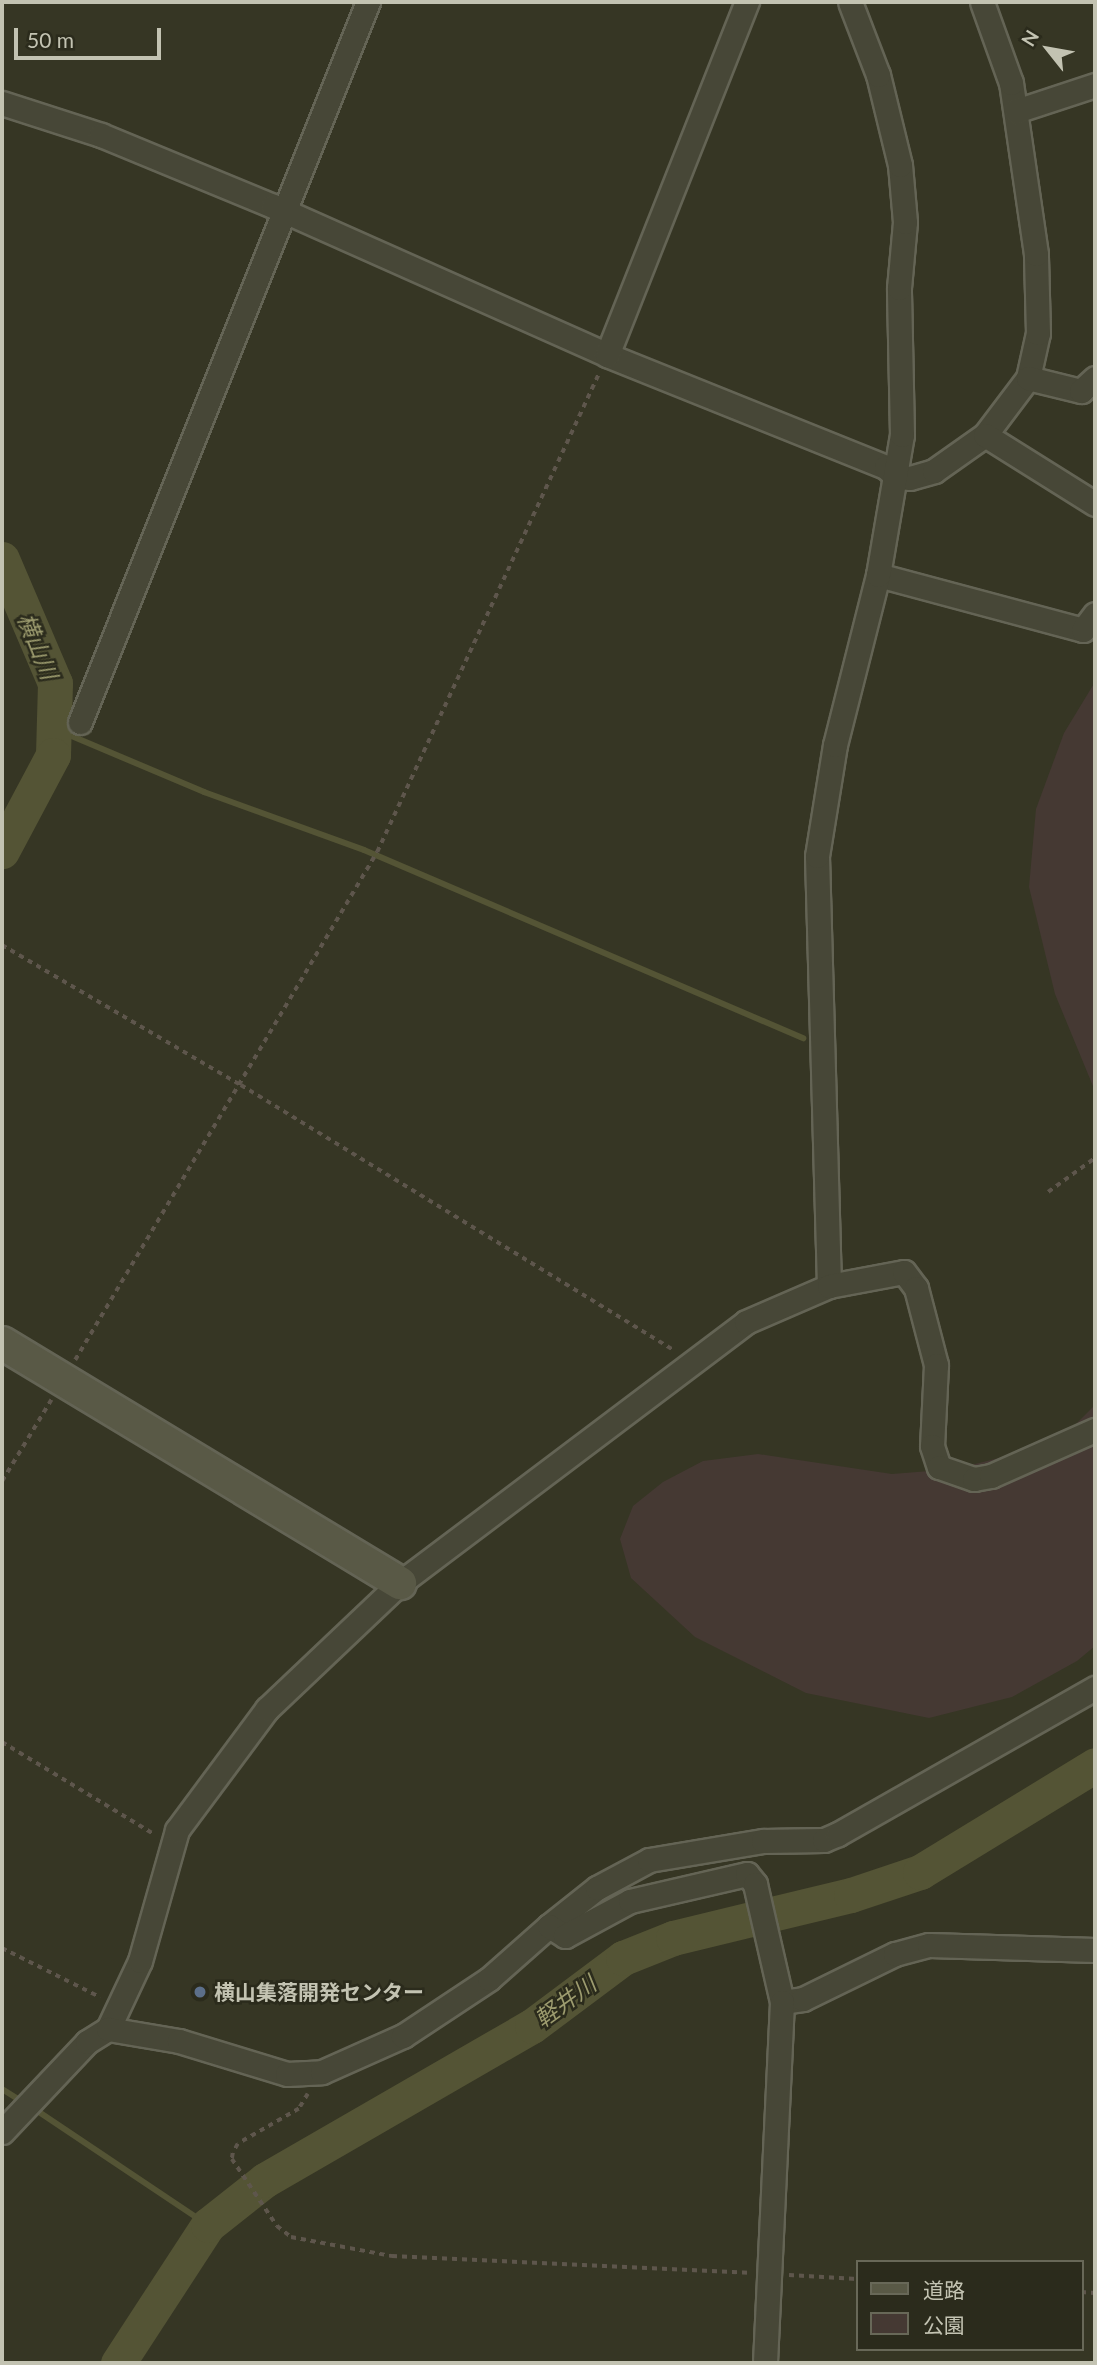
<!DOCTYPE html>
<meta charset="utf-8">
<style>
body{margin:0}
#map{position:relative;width:1097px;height:2365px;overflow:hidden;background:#363624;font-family:Lato,"Noto Sans JP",sans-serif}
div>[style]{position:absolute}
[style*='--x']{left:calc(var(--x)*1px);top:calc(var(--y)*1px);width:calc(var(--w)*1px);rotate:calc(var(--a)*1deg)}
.green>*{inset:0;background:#453933}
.stream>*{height:6px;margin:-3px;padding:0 3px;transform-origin:3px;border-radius:3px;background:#545435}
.river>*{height:35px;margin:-17.5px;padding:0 17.5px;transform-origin:17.5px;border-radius:17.5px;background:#545435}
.path>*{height:3.5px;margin-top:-1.75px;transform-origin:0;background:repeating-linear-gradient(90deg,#5e564c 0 5px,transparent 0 10px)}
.roads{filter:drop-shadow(2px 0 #646455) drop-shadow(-2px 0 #646455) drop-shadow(0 2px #646455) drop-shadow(0 -2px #646455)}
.street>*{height:23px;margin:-11.5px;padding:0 11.5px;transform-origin:11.5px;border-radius:11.5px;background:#474737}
.secondary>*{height:32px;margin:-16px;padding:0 16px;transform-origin:16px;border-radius:16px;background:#595946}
.dots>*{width:19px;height:19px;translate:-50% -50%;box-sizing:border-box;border:4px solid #2b2b1c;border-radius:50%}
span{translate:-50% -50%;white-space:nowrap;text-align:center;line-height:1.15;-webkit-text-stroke:5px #2b2b1c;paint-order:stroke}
.poi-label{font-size:21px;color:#c3c3b2;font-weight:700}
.left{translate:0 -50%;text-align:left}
.water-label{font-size:23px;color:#9d9c6f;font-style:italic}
.frame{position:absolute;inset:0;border:4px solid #c3c3b2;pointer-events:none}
.legend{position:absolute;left:856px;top:2260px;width:228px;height:91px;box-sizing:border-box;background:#2b2b1c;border:2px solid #686858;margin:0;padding:9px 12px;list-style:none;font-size:21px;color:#c3c3b2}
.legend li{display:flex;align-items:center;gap:14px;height:35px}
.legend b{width:35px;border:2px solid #686858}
.north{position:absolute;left:1013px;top:14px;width:70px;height:70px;-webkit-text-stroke:5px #2b2b1c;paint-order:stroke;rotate:301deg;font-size:19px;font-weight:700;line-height:28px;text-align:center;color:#c3c3b2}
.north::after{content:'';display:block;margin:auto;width:24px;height:32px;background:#c3c3b2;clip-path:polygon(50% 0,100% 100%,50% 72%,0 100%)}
.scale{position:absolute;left:14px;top:28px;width:147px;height:32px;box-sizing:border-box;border:4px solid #c3c3b2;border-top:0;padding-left:9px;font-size:21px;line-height:24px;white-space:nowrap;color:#c3c3b2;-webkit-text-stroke:5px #2b2b1c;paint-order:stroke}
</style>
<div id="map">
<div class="green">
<div style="clip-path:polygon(1095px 682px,1095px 1091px,1055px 994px,1029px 887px,1036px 809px,1064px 733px)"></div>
<div style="clip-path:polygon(1095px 1405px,1095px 1646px,1077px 1661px,1012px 1697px,929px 1718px,806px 1693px,695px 1637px,631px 1578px,620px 1539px,633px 1506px,663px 1482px,703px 1461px,758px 1454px,892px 1474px,955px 1469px,1039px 1448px,1074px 1426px)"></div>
</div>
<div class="stream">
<div style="--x:55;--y:729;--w:162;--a:22.9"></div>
<div style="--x:204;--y:792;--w:170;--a:19.9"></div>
<div style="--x:364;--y:850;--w:478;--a:23.2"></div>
<div style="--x:2;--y:2089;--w:25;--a:32"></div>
<div style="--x:33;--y:2108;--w:211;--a:33.8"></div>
</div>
<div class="river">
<div style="--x:2;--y:559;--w:135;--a:66.9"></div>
<div style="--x:55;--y:683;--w:72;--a:91.6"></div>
<div style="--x:53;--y:755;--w:109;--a:118"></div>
<div style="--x:118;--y:2363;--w:165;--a:-56.9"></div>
<div style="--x:208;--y:2225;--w:73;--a:-38.3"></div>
<div style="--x:265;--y:2180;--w:308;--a:-30"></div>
<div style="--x:532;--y:2026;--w:114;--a:-36.8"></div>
<div style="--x:623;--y:1958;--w:54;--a:-21.8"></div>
<div style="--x:673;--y:1938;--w:183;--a:-13.6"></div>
<div style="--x:851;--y:1895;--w:73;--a:-18.4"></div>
<div style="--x:920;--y:1872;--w:205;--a:-31.4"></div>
</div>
<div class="path">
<div style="--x:2;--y:945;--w:277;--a:30.4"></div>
<div style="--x:241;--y:1085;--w:509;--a:31.5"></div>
<div style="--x:1048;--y:1192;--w:58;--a:-35.9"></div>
<div style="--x:75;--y:1360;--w:591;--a:-59.27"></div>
<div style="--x:377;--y:852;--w:528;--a:-65.13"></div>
<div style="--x:2;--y:1481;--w:95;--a:-58.8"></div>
<div style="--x:2;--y:1742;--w:178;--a:31.2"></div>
<div style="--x:2;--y:1948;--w:110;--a:26.6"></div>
<div style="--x:308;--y:2094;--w:17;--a:121"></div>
<div style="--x:299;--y:2109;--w:70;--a:150.2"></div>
<div style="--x:238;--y:2144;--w:10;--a:119"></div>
<div style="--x:233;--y:2153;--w:6;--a:99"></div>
<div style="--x:232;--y:2159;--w:81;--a:56.1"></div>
<div style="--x:277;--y:2226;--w:18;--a:38"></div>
<div style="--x:291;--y:2237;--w:103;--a:10.7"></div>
<div style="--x:392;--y:2256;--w:357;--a:2.7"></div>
<div style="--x:789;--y:2275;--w:68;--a:3.4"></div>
<div style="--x:1081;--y:2292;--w:14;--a:4"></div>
</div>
<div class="roads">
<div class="street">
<div style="--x:2;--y:103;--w:104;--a:17.9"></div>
<div style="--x:101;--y:135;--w:186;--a:22.4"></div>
<div style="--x:273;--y:206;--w:366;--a:24"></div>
<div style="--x:607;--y:355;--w:301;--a:21.9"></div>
<div style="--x:886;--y:467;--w:14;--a:45"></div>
<div style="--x:896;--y:477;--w:14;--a:4"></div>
<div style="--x:910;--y:478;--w:25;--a:-16"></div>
<div style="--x:934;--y:471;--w:62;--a:-35.2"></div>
<div style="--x:985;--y:435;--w:71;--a:-53"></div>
<div style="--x:1028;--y:378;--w:46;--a:-77.5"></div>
<div style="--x:1038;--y:333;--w:79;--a:-91.5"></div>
<div style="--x:1036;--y:254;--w:173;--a:-98.3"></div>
<div style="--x:1011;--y:83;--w:86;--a:-109.7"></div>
<div style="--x:1016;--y:111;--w:83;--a:-18.2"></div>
<div style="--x:607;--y:355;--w:380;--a:-68.4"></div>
<div style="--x:1028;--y:378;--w:55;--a:13.8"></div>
<div style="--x:1081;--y:391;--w:19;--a:-43"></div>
<div style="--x:985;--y:435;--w:130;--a:32.1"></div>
<div style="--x:878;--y:575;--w:212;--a:15"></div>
<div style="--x:1083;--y:630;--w:20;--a:-53"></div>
<div style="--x:80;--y:722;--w:775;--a:-68.2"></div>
<div style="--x:829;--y:1286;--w:430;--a:-91.6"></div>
<div style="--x:817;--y:856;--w:112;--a:-80.8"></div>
<div style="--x:835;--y:745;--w:175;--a:-75.8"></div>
<div style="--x:878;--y:575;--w:142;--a:-80.3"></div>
<div style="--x:902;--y:435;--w:147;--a:-91.2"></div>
<div style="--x:899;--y:288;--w:66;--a:-84.8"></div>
<div style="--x:905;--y:222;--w:57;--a:-95"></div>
<div style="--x:900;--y:165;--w:93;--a:-103.7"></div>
<div style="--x:878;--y:75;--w:78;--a:-111"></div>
<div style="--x:549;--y:1926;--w:61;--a:-38.4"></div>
<div style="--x:597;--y:1888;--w:59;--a:-28.3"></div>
<div style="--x:649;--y:1860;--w:116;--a:-9.5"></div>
<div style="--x:763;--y:1841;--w:61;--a:-0.9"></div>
<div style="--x:824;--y:1840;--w:15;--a:-23"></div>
<div style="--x:838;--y:1834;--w:296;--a:-29.6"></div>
<div style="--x:782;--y:2002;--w:21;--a:-8"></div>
<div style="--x:803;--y:1999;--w:102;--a:-26.1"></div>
<div style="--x:895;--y:1954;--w:35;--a:-15"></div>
<div style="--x:929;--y:1945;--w:166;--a:1.7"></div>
<div style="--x:108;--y:2029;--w:75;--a:-64.8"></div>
<div style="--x:140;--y:1961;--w:136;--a:-74.2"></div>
<div style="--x:177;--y:1830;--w:151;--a:-53.4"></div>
<div style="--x:267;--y:1709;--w:183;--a:-43.5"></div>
<div style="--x:400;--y:1583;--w:433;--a:-37"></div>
<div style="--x:746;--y:1322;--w:90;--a:-23.4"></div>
<div style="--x:829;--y:1286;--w:76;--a:-10.6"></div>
<div style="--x:904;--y:1272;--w:20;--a:53"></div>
<div style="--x:916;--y:1288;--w:80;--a:75.4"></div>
<div style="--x:936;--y:1365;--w:81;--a:92.8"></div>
<div style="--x:932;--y:1446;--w:22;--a:72"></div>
<div style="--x:939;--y:1467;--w:37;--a:19"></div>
<div style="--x:974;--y:1479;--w:17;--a:-10"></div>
<div style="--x:991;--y:1476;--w:114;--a:-23.9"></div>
<div style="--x:2;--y:2132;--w:124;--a:-46.6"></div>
<div style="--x:87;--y:2042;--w:25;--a:-32"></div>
<div style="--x:108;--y:2029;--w:72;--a:9.6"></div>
<div style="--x:179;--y:2041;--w:113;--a:17"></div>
<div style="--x:287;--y:2074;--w:35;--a:-3"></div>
<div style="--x:322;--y:2072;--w:89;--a:-24"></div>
<div style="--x:403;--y:2036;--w:103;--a:-33.5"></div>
<div style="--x:489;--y:1979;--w:80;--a:-41.5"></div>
<div style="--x:549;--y:1926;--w:19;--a:32"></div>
<div style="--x:565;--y:1936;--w:74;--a:-28.3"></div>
<div style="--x:630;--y:1901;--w:120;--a:-13"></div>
<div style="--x:747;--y:1874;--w:13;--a:51"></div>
<div style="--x:755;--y:1884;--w:121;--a:77.1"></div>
<div style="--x:782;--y:2002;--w:361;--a:92.7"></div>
</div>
<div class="secondary">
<div style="--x:2;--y:1343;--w:465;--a:31.1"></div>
</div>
</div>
<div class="dots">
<div style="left:200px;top:1992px;background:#5c6f8a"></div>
</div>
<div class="poi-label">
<span class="left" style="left:214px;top:1992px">横山集落開発センター</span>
</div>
<div class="water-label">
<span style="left:38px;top:646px;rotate:68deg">横山川</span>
<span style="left:565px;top:2001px;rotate:-36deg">軽井川</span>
</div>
<div class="frame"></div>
<ul class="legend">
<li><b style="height:9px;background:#595946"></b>道路</li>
<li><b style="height:19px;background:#453933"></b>公園</li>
</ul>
<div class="north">N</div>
<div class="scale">50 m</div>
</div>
